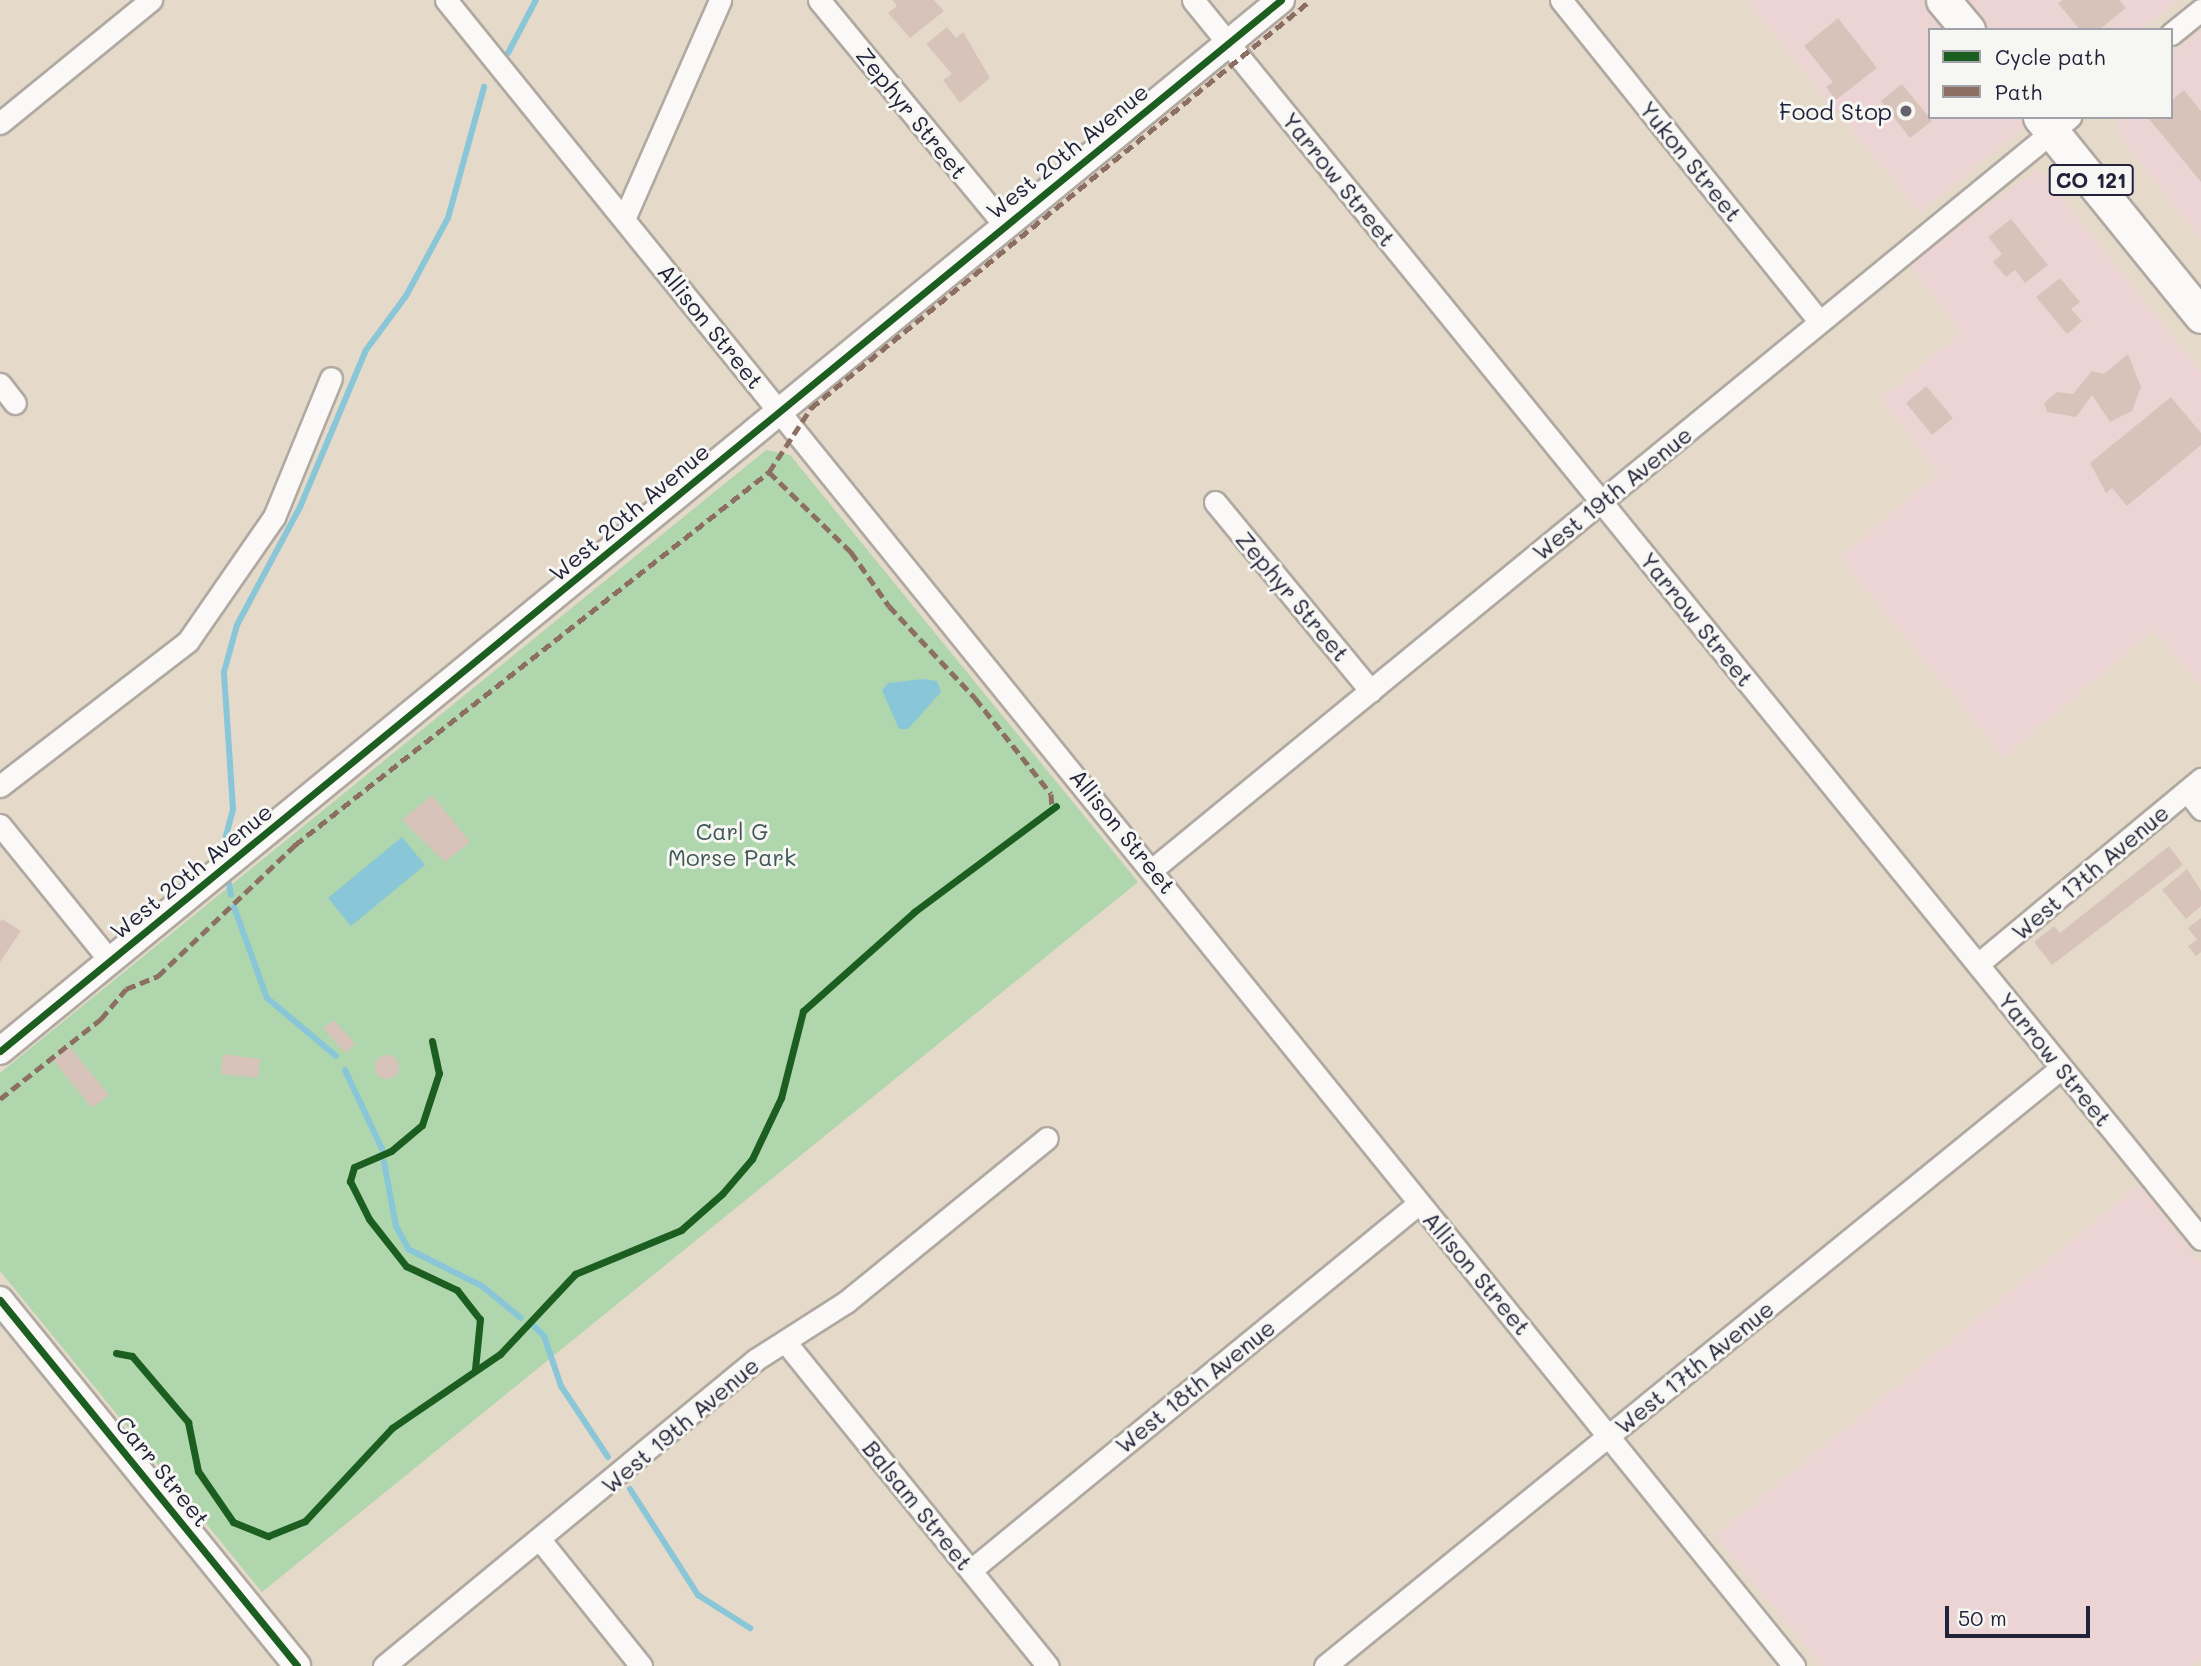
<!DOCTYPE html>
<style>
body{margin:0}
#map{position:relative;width:2201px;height:1666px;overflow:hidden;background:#e5d9c9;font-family:Mali,sans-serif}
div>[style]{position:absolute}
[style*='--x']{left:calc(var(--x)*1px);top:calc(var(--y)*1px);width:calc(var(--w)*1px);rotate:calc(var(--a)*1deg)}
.built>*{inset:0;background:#edd4d4}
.green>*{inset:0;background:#afd6ac}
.water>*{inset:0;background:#89c6d8}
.stream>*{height:6px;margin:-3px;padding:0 3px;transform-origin:3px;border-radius:3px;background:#89c6d8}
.building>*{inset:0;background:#d8c3bb}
.round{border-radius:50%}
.roads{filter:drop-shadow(2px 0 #b0a9a1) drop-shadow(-2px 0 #b0a9a1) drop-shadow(0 2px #b0a9a1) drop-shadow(0 -2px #b0a9a1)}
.minor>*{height:21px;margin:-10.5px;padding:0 10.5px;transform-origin:10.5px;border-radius:10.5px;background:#fbf9f7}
.tertiary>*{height:26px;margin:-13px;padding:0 13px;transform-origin:13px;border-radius:13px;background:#fbf9f7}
.primary>*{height:33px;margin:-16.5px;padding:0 16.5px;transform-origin:16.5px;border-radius:16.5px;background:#fbf9f7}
.quiet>*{height:5px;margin-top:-2.5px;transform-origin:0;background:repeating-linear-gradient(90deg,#8d6e63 0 10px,transparent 0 15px)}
.cycleway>*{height:7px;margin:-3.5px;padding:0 3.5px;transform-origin:3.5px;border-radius:3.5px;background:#1b5e20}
.dots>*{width:19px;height:19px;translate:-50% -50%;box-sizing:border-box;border:4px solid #f6f6f2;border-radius:50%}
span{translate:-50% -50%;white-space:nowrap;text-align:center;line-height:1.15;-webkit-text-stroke:6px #f6f6f2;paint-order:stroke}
.shield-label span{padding:2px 5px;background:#f6f6f2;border:2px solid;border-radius:5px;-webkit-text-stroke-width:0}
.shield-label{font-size:21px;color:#22223b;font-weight:700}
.poi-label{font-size:23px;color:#22223b}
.right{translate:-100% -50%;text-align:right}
.street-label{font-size:23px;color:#22223b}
.park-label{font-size:23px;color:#3f5756}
.legend{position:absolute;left:1928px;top:28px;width:245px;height:91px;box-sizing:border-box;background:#f6f6f2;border:2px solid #a1a1a9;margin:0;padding:9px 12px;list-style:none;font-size:21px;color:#22223b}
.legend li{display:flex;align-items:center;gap:14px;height:35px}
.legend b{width:35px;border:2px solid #a1a1a9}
.scale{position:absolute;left:1945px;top:1606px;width:145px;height:32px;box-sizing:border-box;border:4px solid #22223b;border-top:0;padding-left:9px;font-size:21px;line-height:24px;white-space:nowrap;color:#22223b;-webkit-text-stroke:5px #f6f6f2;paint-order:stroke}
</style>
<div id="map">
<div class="built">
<div style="clip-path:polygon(1746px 0,2178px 0,2142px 30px,1930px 30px,1930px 117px,2036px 117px,1920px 213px)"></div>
<div style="clip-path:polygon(2201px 30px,2201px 240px,2117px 133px,2117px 117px,2171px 117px,2171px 54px)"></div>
<div style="clip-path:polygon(2038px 169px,2201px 372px,2201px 686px,2154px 630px,2004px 757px,1840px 558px,1938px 473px,1881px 398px,1962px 332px,1908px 263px)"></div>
<div style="clip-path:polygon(2139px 1185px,2201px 1264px,2201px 1659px,2192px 1666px,1822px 1666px,1715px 1536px)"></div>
</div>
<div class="green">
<div style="clip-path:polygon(766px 450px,790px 455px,1138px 882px,262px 1592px,0 1271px,0 1073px)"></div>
</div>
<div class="water">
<div style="clip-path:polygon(923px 679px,937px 681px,941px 692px,908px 729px,899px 729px,882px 690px,888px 683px)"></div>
<div style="clip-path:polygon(402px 837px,425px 865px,351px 926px,328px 898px)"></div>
</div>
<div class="stream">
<div style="--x:508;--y:53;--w:60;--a:-62.2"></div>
<div style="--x:224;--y:843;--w:35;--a:-75"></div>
<div style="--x:233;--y:809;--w:137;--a:-93.8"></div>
<div style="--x:224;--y:672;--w:49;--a:-74.5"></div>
<div style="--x:237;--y:625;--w:134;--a:-61.9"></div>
<div style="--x:300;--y:507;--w:170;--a:-67.2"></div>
<div style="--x:366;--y:350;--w:67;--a:-53.5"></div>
<div style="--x:406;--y:296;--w:89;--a:-61.7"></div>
<div style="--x:448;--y:218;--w:136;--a:-74.6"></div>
<div style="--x:229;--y:883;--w:12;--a:81"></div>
<div style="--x:234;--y:907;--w:97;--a:70.1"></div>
<div style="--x:267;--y:998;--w:90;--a:40"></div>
<div style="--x:345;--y:1070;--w:87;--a:64.9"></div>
<div style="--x:384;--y:1162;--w:65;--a:79.4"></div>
<div style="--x:396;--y:1226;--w:26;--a:62"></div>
<div style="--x:408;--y:1249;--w:83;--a:26.6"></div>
<div style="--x:482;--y:1286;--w:50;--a:39.4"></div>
<div style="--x:533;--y:1325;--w:16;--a:45"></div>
<div style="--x:544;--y:1336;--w:53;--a:71.2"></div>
<div style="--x:561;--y:1386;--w:85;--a:56.5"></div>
<div style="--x:630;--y:1489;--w:126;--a:57.3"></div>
<div style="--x:698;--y:1595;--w:62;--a:32.4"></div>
</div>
<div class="building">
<div style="clip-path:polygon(892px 0,934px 0,944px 11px,910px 38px,888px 13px,897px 6px)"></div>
<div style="clip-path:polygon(2063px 0,2119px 0,2126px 8px,2099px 30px,2080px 30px,2058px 3px)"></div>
<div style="clip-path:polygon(1838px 18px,1877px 68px,1836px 100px,1826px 87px,1833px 82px,1804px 46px)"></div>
<div style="clip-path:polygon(947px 27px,956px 38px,963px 32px,990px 78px,960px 103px,943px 80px,952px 74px,926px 44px)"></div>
<div style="clip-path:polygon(1902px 84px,1932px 121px,1910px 138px,1881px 101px)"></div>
<div style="clip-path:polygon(2184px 90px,2201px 111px,2201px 182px,2149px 119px,2171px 117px,2171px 101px)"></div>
<div style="clip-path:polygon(2011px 219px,2048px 265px,2025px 283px,2015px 270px,2006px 277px,1993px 262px,2002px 254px,1988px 237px)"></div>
<div style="clip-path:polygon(2060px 278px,2080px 302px,2071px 309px,2082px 321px,2067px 334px,2036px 297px)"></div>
<div style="clip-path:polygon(2128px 354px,2141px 387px,2132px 411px,2110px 422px,2092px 395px,2076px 417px,2047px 412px,2044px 403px,2057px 392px,2073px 394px,2092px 371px,2104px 374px)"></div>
<div style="clip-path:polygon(1926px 386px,1953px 418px,1932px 435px,1906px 403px)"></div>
<div style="clip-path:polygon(2171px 397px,2201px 433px,2201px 445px,2127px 506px,2112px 488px,2106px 493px,2090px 463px)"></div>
<div style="clip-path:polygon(432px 795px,470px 842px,445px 862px,402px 820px)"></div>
<div style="clip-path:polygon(2169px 846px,2183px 865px,2052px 965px,2034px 942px,2054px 926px,2060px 933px)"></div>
<div style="clip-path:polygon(2187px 869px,2201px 891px,2201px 906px,2186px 919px,2162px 890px)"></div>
<div style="clip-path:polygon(2201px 918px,2201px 952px,2196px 956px,2188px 946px,2197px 940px,2188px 928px)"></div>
<div style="clip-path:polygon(2px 919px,21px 931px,0 962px,0 922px)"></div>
<div style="clip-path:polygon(334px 1020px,355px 1044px,345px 1053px,323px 1028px)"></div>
<div style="clip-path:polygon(70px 1047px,109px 1095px,92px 1108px,53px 1060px)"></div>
<div style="clip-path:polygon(223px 1054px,260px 1059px,258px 1078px,221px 1074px)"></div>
<div class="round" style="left:375px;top:1055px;width:24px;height:24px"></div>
</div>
<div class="roads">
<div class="minor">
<div style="--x:446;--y:0;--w:2143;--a:51.02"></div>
<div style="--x:819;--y:0;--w:294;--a:50.5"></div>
<div style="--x:1193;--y:0;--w:1597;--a:50.87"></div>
<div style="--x:1561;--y:0;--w:413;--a:51.2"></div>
<div style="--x:2171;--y:34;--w:38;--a:-39"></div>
<div style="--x:0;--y:123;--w:195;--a:-39.2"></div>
<div style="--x:624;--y:219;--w:239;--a:-66.3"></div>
<div style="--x:0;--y:384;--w:24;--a:52"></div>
<div style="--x:1215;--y:502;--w:245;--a:50.5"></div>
<div style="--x:0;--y:786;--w:237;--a:-37.6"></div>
<div style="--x:188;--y:641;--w:151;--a:-55.3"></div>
<div style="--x:274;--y:517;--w:150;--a:-67.7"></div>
<div style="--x:2187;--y:791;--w:23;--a:52"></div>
<div style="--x:0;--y:825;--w:175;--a:51"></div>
<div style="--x:1154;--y:868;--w:1185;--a:-39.35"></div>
<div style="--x:1978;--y:964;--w:290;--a:-39.7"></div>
<div style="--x:787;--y:1344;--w:414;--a:51"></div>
<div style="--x:541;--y:1541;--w:160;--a:51.3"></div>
<div style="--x:971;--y:1570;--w:579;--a:-39.32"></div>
<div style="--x:384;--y:1666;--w:481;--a:-39.5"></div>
<div style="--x:755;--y:1360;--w:108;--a:-32.5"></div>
<div style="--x:846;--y:1302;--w:259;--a:-39.2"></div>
<div style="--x:1325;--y:1666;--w:948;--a:-39.09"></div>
</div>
<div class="tertiary">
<div style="--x:0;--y:1051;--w:1657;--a:-39.37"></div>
<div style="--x:0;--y:1300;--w:471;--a:50.9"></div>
</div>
<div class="primary">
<div style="--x:1943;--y:0;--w:39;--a:50"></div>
<div style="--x:2040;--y:117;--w:256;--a:51"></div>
</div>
</div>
<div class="quiet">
<div style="--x:769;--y:472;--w:115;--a:44.3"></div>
<div style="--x:851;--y:552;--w:66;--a:54.9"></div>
<div style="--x:889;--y:606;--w:126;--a:46.9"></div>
<div style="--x:975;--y:698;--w:122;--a:51.6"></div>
<div style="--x:1051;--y:794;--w:15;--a:86"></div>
<div style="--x:0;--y:1099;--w:129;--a:-38.4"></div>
<div style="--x:101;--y:1019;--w:39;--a:-50"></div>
<div style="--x:126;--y:989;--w:35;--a:-22"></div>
<div style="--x:158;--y:976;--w:190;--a:-43.7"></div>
<div style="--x:295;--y:845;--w:603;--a:-38.2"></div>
<div style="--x:769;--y:472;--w:77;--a:-56.7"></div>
<div style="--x:811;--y:408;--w:645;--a:-39.21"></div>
</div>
<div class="cycleway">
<div style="--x:432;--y:1041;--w:33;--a:78"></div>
<div style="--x:439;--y:1073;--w:55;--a:108.1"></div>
<div style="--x:422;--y:1125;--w:40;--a:140"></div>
<div style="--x:391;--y:1151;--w:40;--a:156.6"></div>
<div style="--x:354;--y:1167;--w:15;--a:106"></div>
<div style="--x:350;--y:1181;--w:42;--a:63.4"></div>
<div style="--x:369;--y:1219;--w:60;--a:51.8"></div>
<div style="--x:406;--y:1266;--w:56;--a:25.2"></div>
<div style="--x:457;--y:1290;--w:37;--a:52"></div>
<div style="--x:480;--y:1319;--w:50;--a:95.7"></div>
<div style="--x:0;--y:1051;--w:1657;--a:-39.37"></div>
<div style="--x:0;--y:1300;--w:471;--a:50.9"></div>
<div style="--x:116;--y:1353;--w:16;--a:11"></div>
<div style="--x:132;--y:1356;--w:87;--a:49.7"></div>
<div style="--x:188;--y:1422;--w:50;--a:78.5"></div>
<div style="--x:198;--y:1471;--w:62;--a:55.5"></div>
<div style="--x:233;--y:1522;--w:38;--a:22"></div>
<div style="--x:268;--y:1536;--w:40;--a:-22"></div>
<div style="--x:305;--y:1521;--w:127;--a:-46.9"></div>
<div style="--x:392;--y:1428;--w:131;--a:-34.4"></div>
<div style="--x:500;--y:1354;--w:110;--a:-46.8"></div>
<div style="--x:575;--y:1274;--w:115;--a:-22.5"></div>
<div style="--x:681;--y:1230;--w:55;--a:-41.3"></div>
<div style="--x:722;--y:1194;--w:46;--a:-49.4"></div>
<div style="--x:752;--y:1159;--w:68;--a:-64.6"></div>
<div style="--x:781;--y:1098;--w:90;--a:-75.8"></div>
<div style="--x:803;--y:1011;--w:149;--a:-41.7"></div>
<div style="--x:914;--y:912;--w:177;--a:-36.7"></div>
</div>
<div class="dots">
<div style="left:1906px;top:111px;background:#66626d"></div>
</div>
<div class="shield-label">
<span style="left:2091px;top:180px">CO 121</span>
</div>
<div class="poi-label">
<span class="right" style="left:1892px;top:111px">Food Stop</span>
</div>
<div class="street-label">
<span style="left:912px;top:113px;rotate:51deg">Zephyr Street</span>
<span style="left:1067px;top:151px;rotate:-39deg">West 20th Avenue</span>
<span style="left:1691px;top:161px;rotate:51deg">Yukon Street</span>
<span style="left:1339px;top:179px;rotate:51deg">Yarrow Street</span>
<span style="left:711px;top:326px;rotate:51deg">Allison Street</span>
<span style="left:1612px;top:493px;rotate:-39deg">West 19th Avenue</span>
<span style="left:629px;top:512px;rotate:-40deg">West 20th Avenue</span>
<span style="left:1293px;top:596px;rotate:50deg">Zephyr Street</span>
<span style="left:1697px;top:619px;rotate:51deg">Yarrow Street</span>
<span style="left:1123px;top:831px;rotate:51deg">Allison Street</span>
<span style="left:191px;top:871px;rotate:-39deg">West 20th Avenue</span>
<span style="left:2090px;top:872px;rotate:-40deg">West 17th Avenue</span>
<span style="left:2055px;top:1059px;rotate:51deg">Yarrow Street</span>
<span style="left:1477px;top:1273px;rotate:50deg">Allison Street</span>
<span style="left:1694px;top:1367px;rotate:-39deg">West 17th Avenue</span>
<span style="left:1195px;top:1386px;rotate:-39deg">West 18th Avenue</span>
<span style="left:680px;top:1425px;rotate:-40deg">West 19th Avenue</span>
<span style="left:163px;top:1471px;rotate:51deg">Carr Street</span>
<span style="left:918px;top:1505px;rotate:51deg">Balsam Street</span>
</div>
<div class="park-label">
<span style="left:732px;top:844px">Carl G<br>Morse Park</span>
</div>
<ul class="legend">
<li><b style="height:9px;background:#1b5e20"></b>Cycle path</li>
<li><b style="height:9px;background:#8d6e63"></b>Path</li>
</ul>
<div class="scale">50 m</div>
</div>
